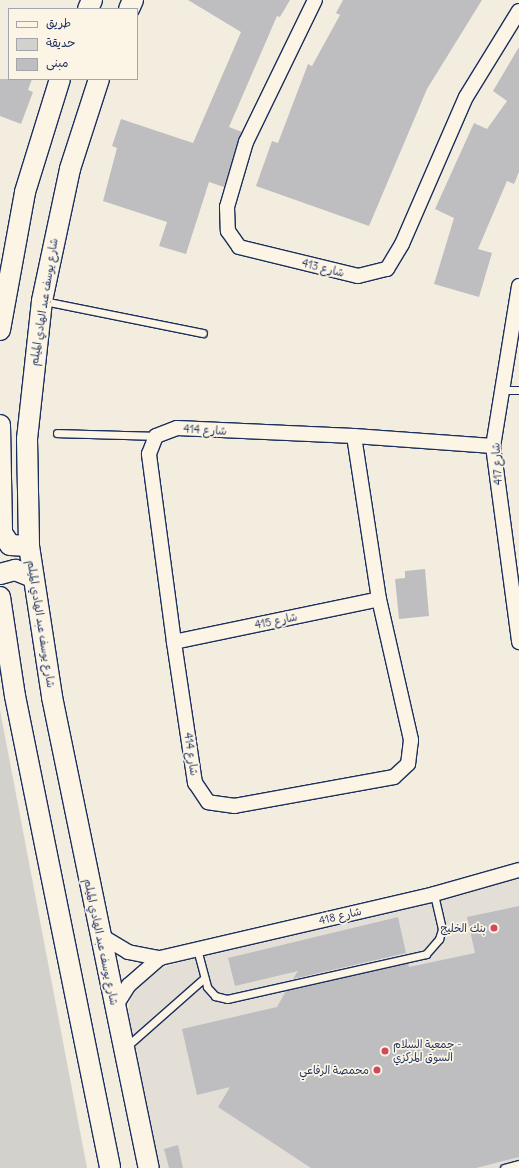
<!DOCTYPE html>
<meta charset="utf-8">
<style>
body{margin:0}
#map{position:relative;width:519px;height:1168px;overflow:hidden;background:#f3ede0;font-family:Delius,"Playpen Sans Arabic",sans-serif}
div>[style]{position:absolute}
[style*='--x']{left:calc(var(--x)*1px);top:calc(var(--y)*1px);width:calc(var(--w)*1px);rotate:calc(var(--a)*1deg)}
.built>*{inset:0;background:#e3dfd6}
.green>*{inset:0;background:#d3d1cc}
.building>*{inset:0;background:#bebec0}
.roads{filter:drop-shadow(1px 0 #1b2f5e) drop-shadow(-1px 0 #1b2f5e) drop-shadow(0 1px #1b2f5e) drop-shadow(0 -1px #1b2f5e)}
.lane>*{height:7px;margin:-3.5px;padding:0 3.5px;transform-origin:3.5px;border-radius:3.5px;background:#fcf5e5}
.street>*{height:14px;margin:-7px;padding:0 7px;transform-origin:7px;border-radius:7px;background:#fcf5e5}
.secondary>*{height:20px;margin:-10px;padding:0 10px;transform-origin:10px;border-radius:10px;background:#fcf5e5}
.dots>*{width:11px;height:11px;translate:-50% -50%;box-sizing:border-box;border:2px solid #fcf5e5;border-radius:50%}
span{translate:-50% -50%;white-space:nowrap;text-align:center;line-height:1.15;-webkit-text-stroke:3.5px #fcf5e5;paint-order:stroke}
.street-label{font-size:11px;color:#1b2f5e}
.poi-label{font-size:11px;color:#1b2f5e}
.right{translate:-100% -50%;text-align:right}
.left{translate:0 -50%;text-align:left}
.legend{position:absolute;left:8px;top:8px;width:130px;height:72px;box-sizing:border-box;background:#fcf5e5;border:1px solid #a2a6af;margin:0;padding:5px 7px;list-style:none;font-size:12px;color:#1b2f5e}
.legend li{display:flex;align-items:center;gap:8px;height:20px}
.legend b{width:20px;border:1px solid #a2a6af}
</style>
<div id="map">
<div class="built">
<div style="clip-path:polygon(519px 870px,519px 1168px,159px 1168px,128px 1015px,131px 989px,156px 969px)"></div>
</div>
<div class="green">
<div style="clip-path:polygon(0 710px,87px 1168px,0 1168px)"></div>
</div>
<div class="building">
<div style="clip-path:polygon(188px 0,290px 0,280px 17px,277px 16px,229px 127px,242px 132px,224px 187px,209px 182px,186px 254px,159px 246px,167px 222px,103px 201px,117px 148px,112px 146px,121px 119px,193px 143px,241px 32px)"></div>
<div style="clip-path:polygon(343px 0,482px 0,427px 89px,369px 226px,256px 186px,272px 141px,278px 143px,308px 64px,312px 66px,340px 15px,336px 13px)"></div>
<div style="clip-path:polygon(519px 47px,519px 172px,514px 184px,507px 181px,478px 249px,492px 253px,479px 297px,434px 284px,454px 218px,435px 209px,474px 123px,487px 129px,507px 101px,493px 91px)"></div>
<div style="clip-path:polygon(0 79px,32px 79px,28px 90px,33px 92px,21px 124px,0 116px)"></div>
<div style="clip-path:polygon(425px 569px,429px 616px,399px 619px,395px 579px,405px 578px,405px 571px)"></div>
<div style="clip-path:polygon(519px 906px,519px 1157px,476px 1168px,311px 1168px,218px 1107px,230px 1087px,197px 1095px,182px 1029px,277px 1007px,286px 991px,408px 963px,409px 967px,475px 953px,467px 917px)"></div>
<div style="clip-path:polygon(398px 917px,406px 953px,293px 979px,298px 971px,235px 986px,228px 958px)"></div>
<div style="clip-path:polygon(178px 1145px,183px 1168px,169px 1168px,164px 1149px)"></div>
</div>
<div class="roads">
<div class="lane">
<div style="--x:44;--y:301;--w:162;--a:11.4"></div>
<div style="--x:501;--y:390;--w:18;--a:0"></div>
<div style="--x:57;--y:433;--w:99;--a:1.7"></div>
<div style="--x:197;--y:949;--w:39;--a:75"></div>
<div style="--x:207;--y:987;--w:12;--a:48"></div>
<div style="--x:215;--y:996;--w:12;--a:14"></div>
<div style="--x:227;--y:999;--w:204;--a:-12.7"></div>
<div style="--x:426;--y:954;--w:20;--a:-49"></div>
<div style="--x:439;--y:939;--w:10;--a:-73"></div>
<div style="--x:442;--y:929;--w:36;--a:-103"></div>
<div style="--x:126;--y:1047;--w:103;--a:-41.4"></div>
<div style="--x:504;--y:1168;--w:16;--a:-15"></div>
</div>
<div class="street">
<div style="--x:315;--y:0;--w:158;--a:115.9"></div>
<div style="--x:246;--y:142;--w:68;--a:106.3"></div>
<div style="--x:227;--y:207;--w:24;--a:88"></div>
<div style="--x:228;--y:231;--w:19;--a:55"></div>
<div style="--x:239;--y:247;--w:122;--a:13.7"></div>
<div style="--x:358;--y:276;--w:30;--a:-14"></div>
<div style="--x:387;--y:269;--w:29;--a:-59"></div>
<div style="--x:402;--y:244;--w:160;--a:-66.5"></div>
<div style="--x:466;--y:97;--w:101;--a:-58.4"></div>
<div style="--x:519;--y:286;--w:162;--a:99.2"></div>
<div style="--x:493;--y:446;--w:198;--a:82.4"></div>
<div style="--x:354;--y:436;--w:165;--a:81.3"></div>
<div style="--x:379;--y:599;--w:145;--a:77.2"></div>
<div style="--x:411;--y:740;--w:24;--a:97"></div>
<div style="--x:408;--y:764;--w:19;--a:137"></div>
<div style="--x:394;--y:777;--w:162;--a:169.7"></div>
<div style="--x:235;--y:806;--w:27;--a:-172"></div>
<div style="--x:208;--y:802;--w:23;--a:-124"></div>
<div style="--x:195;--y:783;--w:143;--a:-98.5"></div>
<div style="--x:174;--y:642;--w:190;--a:-97.6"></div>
<div style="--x:149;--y:454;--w:19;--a:-69"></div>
<div style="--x:156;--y:436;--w:22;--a:-21"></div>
<div style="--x:177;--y:428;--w:177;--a:2.6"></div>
<div style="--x:354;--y:436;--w:139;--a:4.1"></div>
<div style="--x:174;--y:642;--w:209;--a:-11.8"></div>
<div style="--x:100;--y:935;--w:33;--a:31"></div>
<div style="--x:128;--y:952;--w:33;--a:11"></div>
<div style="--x:160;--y:958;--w:281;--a:-13.1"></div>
<div style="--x:434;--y:894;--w:88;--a:-15.8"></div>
<div style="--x:115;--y:1007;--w:26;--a:-58"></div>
<div style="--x:129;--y:985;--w:41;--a:-41.1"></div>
</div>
<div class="secondary">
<div style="--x:88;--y:9;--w:10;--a:-66"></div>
<div style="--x:129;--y:9;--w:10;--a:-66"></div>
<div style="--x:99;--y:79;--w:95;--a:107.9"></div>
<div style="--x:70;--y:169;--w:135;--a:102"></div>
<div style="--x:42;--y:301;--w:139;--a:96.2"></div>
<div style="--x:27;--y:439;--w:107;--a:88.9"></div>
<div style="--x:29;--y:546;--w:153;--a:81.3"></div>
<div style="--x:52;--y:697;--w:481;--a:78.4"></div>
<div style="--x:0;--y:330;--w:140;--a:-79.7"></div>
<div style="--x:25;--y:192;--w:118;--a:-72.8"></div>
<div style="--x:0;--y:425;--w:108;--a:88.9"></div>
<div style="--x:2;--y:533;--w:14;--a:56"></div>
<div style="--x:10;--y:545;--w:19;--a:3"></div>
<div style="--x:0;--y:574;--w:16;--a:-15"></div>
<div style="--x:15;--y:570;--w:18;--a:22"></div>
<div style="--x:0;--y:597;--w:100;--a:81.4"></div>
<div style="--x:15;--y:696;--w:481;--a:78.6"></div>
</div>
</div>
<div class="dots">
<div style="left:494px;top:928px;background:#d1495b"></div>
<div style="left:385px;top:1051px;background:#d1495b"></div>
<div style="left:377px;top:1070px;background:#d1495b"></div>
</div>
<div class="street-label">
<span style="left:323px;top:268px;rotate:14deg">شارع 413</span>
<span style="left:44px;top:302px;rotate:-81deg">شارع يوسف عبد الهادي الميلم</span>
<span style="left:205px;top:430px;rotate:3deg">شارع 414</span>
<span style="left:497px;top:464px;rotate:-94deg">شارع 417</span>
<span style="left:276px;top:621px;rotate:-12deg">شارع 415</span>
<span style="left:41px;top:624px;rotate:81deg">شارع يوسف عبد الهادي الميلم</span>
<span style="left:191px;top:754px;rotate:81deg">شارع 414</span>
<span style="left:340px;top:916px;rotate:-13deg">شارع 418</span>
<span style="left:101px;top:942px;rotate:78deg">شارع يوسف عبد الهادي الميلم</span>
</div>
<div class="poi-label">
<span class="right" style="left:486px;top:928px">بنك الخليج</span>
<span class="left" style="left:393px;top:1051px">جمعية السلام -<br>السوق المركزي</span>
<span class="right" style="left:369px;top:1070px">محمصة الرفاعي</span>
</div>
<ul class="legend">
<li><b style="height:5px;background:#fcf5e5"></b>طريق</li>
<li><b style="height:11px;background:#d3d1cc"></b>حديقة</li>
<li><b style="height:11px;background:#bebec0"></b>مبنى</li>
</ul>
</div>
